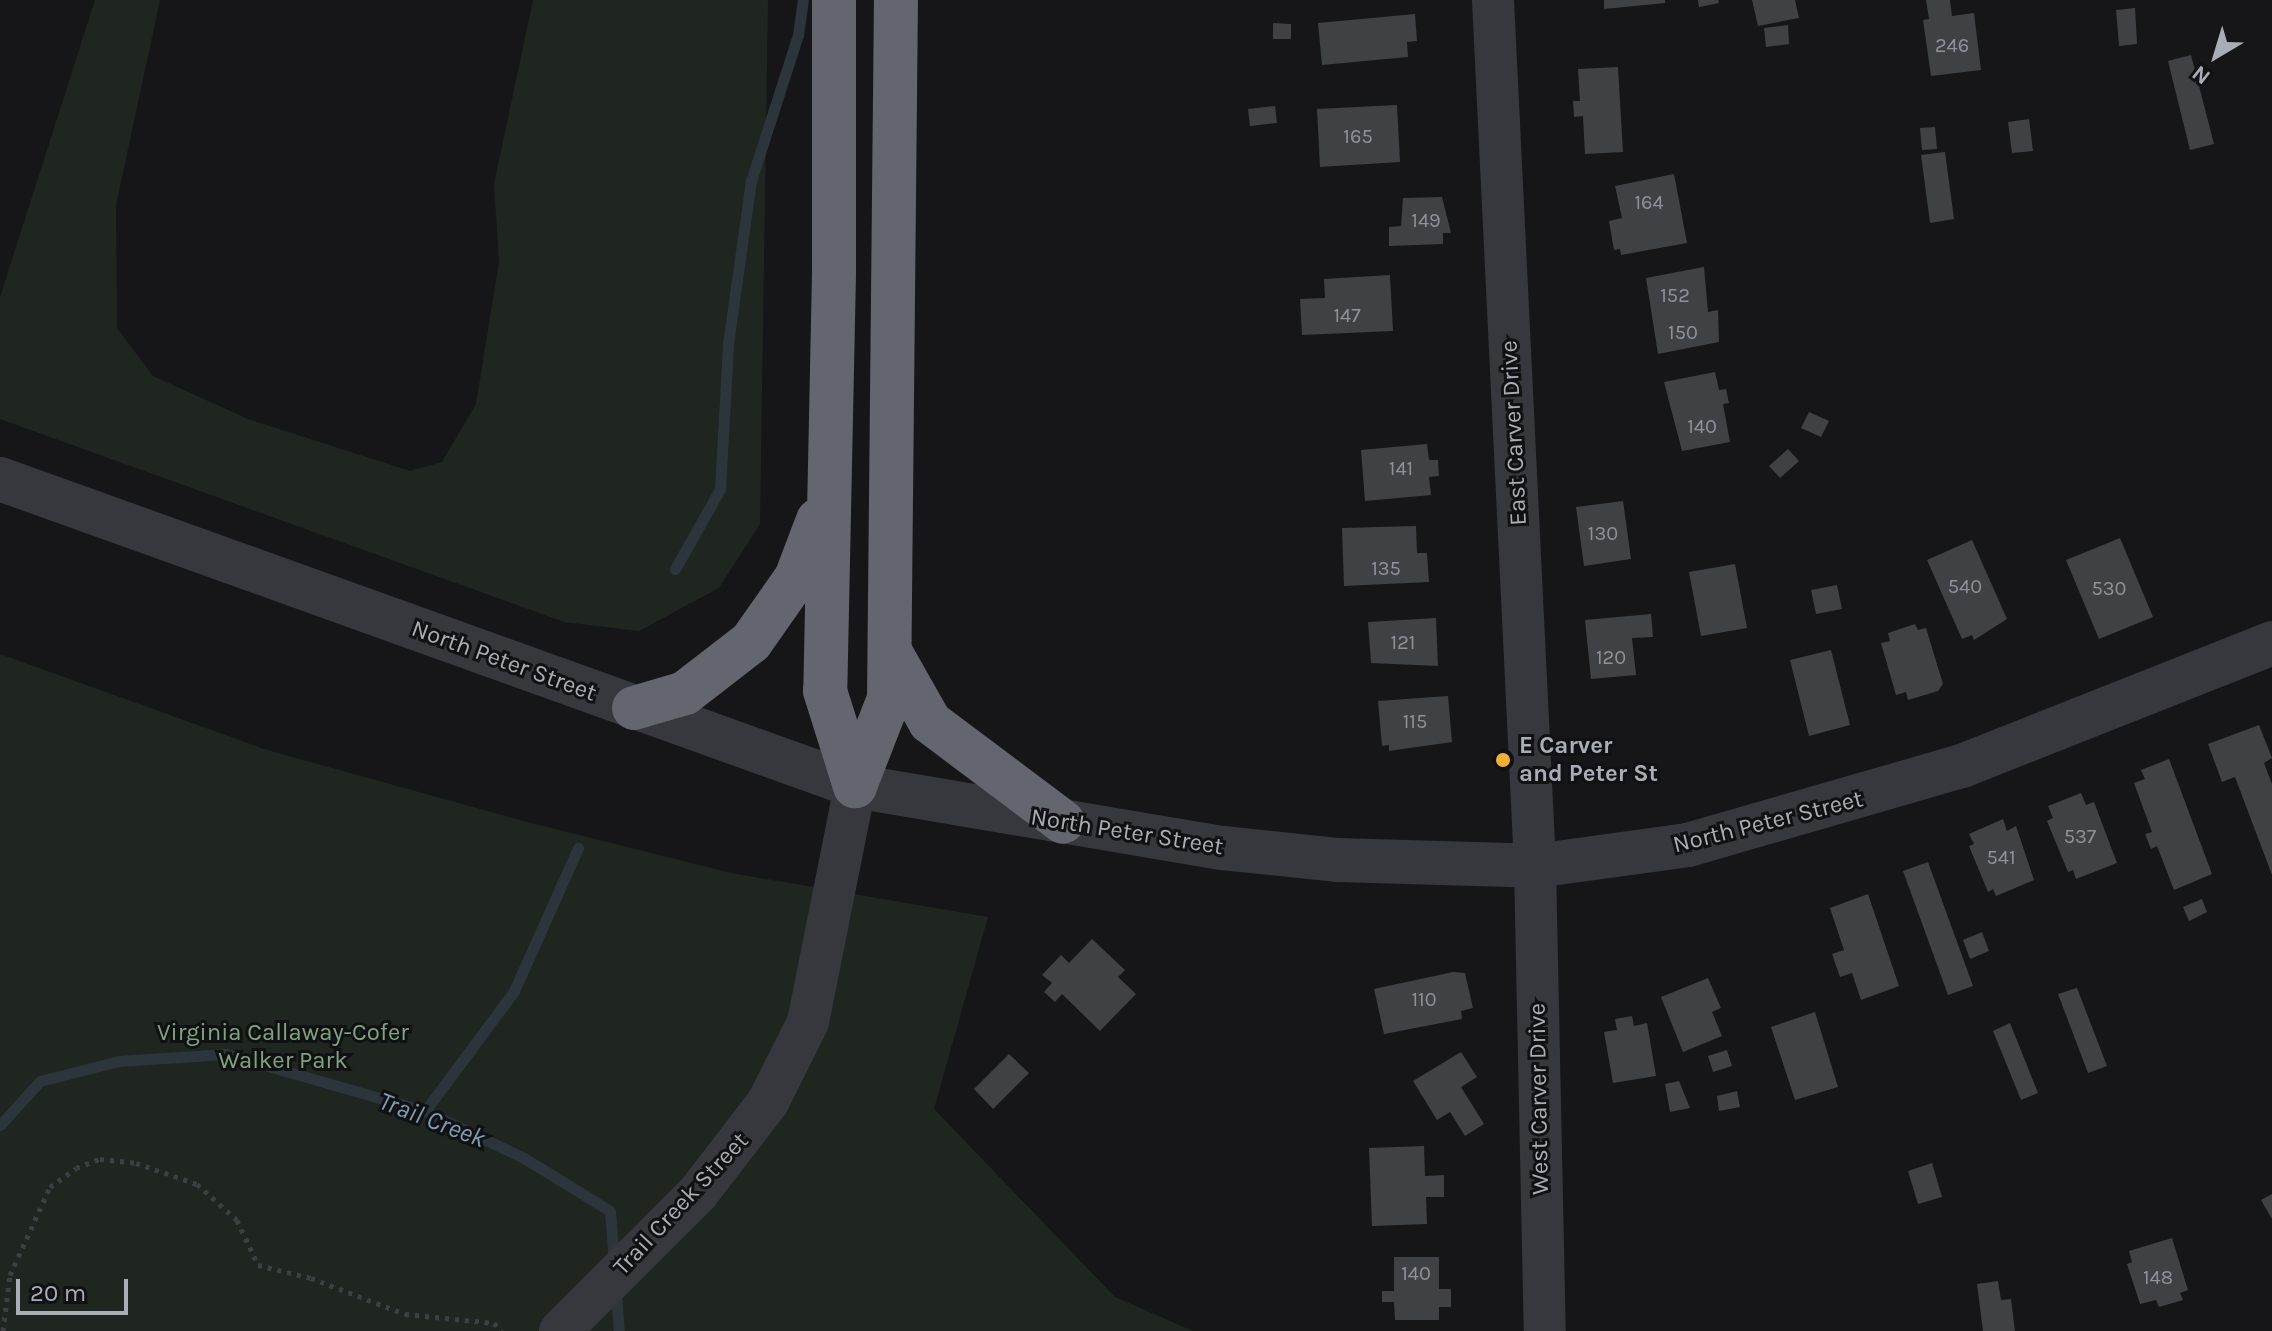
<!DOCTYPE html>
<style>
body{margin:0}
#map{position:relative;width:2272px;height:1331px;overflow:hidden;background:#161618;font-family:Karla,sans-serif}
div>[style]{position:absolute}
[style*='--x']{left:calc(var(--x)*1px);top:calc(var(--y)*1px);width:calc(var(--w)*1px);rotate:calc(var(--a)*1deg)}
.green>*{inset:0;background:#1e261f}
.stream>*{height:11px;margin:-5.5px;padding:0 5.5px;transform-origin:5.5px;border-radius:5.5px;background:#2c353c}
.building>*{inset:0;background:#404145}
.path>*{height:5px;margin-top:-2.5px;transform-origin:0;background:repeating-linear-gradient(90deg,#3d3f44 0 4px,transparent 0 10px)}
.minor>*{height:42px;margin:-21px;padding:0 21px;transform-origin:21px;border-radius:21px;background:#37383d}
.tertiary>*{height:44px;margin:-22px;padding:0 22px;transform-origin:22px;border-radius:22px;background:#37383d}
.motorway>*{height:44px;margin:-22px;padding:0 22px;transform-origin:22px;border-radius:22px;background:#63666e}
.dots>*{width:22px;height:22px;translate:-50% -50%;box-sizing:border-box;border:4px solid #111113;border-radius:50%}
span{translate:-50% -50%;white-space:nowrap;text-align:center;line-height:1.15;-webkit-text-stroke:6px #111113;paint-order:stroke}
.number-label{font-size:20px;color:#8e929b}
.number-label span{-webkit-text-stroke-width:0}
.street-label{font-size:24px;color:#a8adb8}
.poi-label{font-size:24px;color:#a8adb8;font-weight:700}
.left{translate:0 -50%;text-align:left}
.park-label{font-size:24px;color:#7fa381}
.water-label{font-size:26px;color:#7f9bb3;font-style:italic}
.north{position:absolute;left:2176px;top:16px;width:80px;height:80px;-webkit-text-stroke:6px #111113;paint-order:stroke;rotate:218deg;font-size:22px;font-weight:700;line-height:32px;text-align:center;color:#a8adb8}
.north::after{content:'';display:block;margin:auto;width:28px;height:36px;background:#a8adb8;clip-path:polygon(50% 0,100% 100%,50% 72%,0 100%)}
.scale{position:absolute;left:16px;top:1279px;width:112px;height:36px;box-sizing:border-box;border:4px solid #a8adb8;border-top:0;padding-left:10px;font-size:24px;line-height:28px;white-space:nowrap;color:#a8adb8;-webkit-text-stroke:6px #111113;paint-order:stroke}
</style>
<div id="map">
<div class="green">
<div style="clip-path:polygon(95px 0,160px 0,116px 205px,117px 328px,153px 376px,248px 419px,410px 471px,442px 462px,476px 404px,499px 262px,494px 184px,533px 0,768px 0,760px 524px,719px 588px,639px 631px,564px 622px,0 419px,0 297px)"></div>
<div style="clip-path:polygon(0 654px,267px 750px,527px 822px,731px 873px,988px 917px,934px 1109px,1115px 1297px,1193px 1331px,0 1331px)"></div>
</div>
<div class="stream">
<div style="--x:675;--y:569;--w:92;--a:-60.6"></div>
<div style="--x:720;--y:489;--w:145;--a:-86.8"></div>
<div style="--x:728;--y:344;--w:165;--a:-82"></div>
<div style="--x:751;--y:181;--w:153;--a:-72.2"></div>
<div style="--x:798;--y:35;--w:35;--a:-82"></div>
<div style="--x:425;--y:1111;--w:149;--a:-53.4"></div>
<div style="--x:514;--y:991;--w:157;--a:-65.9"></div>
<div style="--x:0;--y:1125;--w:59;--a:-47.7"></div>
<div style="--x:40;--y:1081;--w:81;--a:-14.2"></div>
<div style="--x:119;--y:1061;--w:107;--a:-3.7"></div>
<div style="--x:226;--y:1054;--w:207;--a:16"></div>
<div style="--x:425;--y:1111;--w:110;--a:25.4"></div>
<div style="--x:524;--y:1158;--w:101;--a:31.6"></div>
<div style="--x:610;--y:1211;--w:52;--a:85.6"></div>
<div style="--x:616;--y:1292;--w:39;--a:86"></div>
</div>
<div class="building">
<div style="clip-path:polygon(1604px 0,1665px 0,1665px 3px,1604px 9px)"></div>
<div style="clip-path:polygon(1698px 0,1718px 0,1719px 3px,1699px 7px)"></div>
<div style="clip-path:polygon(1752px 0,1795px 0,1799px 18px,1758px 26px)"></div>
<div style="clip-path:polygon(1926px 0,1950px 0,1952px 16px,1974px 13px,1981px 70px,1931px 76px,1923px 20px,1929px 19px)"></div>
<div style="clip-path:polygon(2135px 8px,2137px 44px,2119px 46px,2116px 10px)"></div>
<div style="clip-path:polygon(1415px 14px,1417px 41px,1407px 42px,1408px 57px,1322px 65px,1318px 23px)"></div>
<div style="clip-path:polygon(1273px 23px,1291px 24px,1291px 39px,1273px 39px)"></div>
<div style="clip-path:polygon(1788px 25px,1789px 44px,1766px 47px,1764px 28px)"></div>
<div style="clip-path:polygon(2191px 55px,2214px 144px,2190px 150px,2168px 61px)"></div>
<div style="clip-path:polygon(1618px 67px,1623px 152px,1585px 154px,1583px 116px,1574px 117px,1573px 101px,1580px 101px,1578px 69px)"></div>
<div style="clip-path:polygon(1397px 105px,1400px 162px,1320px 167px,1317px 109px)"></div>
<div style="clip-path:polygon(1275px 106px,1277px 123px,1250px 126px,1248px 109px)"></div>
<div style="clip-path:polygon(2029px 119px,2033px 151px,2012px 153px,2008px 122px)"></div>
<div style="clip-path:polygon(1935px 127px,1937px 149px,1922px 150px,1920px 128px)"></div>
<div style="clip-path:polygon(1945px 152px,1954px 219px,1930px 223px,1921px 155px)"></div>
<div style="clip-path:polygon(1674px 174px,1687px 243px,1621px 255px,1620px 249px,1614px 250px,1609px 221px,1622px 218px,1615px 186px)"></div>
<div style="clip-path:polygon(1442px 197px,1451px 233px,1443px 233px,1443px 244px,1389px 246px,1389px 227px,1401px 226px,1403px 198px)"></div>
<div style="clip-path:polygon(1704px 267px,1708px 312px,1718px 310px,1719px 342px,1658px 354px,1646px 278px)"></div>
<div style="clip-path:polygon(1390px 275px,1393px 331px,1302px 335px,1300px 299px,1325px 298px,1324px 279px)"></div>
<div style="clip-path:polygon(1715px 372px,1719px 390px,1726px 389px,1729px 403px,1723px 404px,1730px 442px,1682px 451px,1664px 382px)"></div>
<div style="clip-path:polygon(1809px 412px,1829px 421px,1821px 437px,1801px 428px)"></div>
<div style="clip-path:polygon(1427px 444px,1429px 460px,1438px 460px,1439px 476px,1429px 477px,1431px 495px,1365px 501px,1361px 450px)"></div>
<div style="clip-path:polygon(1788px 449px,1799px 461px,1780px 478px,1769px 466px)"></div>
<div style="clip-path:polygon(1623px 501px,1631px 559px,1584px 566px,1576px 507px)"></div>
<div style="clip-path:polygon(1416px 526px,1417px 553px,1427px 553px,1429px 582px,1344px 586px,1342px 528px)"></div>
<div style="clip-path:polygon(2120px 538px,2153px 617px,2099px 639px,2066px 560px)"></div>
<div style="clip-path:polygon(1972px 540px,2007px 619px,1974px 640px,1972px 635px,1962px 639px,1927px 560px)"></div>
<div style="clip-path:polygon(1735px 564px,1747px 628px,1701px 636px,1689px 572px)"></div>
<div style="clip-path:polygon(1837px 585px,1842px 609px,1816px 614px,1811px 590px)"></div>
<div style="clip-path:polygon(1651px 614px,1653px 637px,1632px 638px,1636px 675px,1591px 679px,1585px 620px)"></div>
<div style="clip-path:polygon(1436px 618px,1438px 666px,1371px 663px,1368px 622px)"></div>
<div style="clip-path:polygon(1915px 624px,1918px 630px,1926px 628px,1943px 684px,1938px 691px,1908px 700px,1906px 692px,1896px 695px,1881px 643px,1890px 641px,1888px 633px)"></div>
<div style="clip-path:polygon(1831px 650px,1850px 725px,1809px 736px,1790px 660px)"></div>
<div style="clip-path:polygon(1448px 696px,1452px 742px,1389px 751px,1389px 745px,1382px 746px,1378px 701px)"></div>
<div style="clip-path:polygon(2259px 725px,2272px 758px,2264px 763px,2272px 784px,2272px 875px,2235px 777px,2222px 782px,2208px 744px)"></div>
<div style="clip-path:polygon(2169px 759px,2212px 874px,2174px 890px,2157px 846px,2151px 849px,2145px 834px,2152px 832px,2134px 783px,2145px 779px,2141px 770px)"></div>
<div style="clip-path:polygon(2081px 793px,2086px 805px,2094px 802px,2117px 863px,2076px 879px,2073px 870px,2068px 872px,2047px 821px,2053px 818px,2048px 806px)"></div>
<div style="clip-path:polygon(2003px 819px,2007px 831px,2016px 826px,2034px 880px,1996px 896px,1993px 889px,1988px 892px,1969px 846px,1974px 844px,1969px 834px)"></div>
<div style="clip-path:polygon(1928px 862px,1973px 986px,1948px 995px,1903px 871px)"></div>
<div style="clip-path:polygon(1868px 894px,1899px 986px,1861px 1000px,1852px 973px,1840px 977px,1832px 954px,1844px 950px,1830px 908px)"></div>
<div style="clip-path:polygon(2202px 899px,2207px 912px,2189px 921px,2183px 907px)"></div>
<div style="clip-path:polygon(1982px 932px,1989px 951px,1970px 959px,1963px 940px)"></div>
<div style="clip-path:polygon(1092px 939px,1125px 970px,1118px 977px,1136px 994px,1100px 1031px,1062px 994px,1055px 1002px,1044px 992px,1052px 983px,1042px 975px,1061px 955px,1069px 963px)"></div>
<div style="clip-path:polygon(1453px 972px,1465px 973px,1473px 1008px,1461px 1011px,1462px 1019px,1384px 1034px,1374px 989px)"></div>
<div style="clip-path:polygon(1708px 978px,1721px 1008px,1712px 1012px,1722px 1036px,1683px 1052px,1661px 997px)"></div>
<div style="clip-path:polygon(2077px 988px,2107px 1066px,2088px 1073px,2058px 994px)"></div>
<div style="clip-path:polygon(1815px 1012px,1838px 1087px,1795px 1100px,1771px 1027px)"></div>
<div style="clip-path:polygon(1632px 1016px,1634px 1026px,1647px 1023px,1656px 1076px,1613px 1083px,1604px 1032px,1617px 1030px,1615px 1019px)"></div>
<div style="clip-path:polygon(2010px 1023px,2038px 1093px,2021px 1100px,1993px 1031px)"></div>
<div style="clip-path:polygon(1727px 1050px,1732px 1066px,1713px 1072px,1708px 1056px)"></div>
<div style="clip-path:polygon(1461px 1052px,1477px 1077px,1461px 1087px,1484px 1124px,1465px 1136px,1450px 1112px,1437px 1120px,1413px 1081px)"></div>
<div style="clip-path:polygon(1009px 1054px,1029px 1073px,993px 1109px,974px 1089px)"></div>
<div style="clip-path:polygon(1679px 1081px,1690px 1108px,1670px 1112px,1665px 1084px)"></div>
<div style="clip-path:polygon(1737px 1091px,1740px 1107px,1719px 1111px,1717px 1096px)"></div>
<div style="clip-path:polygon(1424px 1146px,1425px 1176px,1444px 1175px,1444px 1197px,1426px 1197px,1427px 1224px,1372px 1226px,1369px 1148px)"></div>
<div style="clip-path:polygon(1932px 1163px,1942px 1197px,1918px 1204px,1908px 1171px)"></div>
<div style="clip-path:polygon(2272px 1194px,2272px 1219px,2261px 1200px)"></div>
<div style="clip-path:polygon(2172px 1238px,2188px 1290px,2180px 1293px,2183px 1300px,2159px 1307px,2156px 1300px,2140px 1304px,2127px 1264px,2132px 1262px,2129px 1251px)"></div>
<div style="clip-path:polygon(1394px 1257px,1439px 1257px,1439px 1289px,1451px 1289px,1451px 1307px,1439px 1307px,1439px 1320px,1395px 1320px,1394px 1302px,1382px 1302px,1382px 1291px,1394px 1291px)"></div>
<div style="clip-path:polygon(1998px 1281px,2001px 1300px,2011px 1299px,2015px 1331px,1983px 1331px,1977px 1284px)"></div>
</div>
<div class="path">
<div style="--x:3;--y:1331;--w:56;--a:-82.9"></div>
<div style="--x:10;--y:1275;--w:97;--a:-65.6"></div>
<div style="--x:50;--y:1187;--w:32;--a:-36"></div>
<div style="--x:76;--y:1168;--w:26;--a:-21"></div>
<div style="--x:100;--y:1159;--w:36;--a:6"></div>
<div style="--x:136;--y:1163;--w:65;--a:19"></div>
<div style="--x:197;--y:1184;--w:54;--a:42"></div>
<div style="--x:237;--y:1220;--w:50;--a:65"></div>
<div style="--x:258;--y:1265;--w:55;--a:13.8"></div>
<div style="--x:311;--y:1278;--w:101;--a:21"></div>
<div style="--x:405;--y:1314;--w:89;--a:5.8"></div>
<div style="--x:494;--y:1323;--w:11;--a:49"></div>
</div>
<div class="minor">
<div style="--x:1493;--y:0;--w:867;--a:87.22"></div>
<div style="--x:1535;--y:866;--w:465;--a:88.8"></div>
<div style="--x:560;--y:1331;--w:195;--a:-45"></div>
<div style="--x:698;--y:1193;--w:115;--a:-52.4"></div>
<div style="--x:768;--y:1102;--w:89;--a:-63.4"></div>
<div style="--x:808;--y:1022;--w:241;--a:-78.7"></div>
</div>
<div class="tertiary">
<div style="--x:0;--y:479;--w:908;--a:19.75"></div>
<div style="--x:855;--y:786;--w:373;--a:9.6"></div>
<div style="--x:1223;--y:848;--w:116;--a:6"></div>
<div style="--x:1338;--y:860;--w:197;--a:1.7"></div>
<div style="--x:1535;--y:866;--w:154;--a:-7.8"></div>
<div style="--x:1688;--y:845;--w:285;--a:-16.1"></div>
<div style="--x:1962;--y:766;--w:334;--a:-21.6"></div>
</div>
<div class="motorway">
<div style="--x:834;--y:0;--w:274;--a:90"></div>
<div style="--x:834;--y:274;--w:417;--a:91.2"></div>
<div style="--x:825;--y:691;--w:100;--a:72.5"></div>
<div style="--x:891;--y:653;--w:79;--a:60.5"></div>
<div style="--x:930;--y:722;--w:166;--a:36.9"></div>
<div style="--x:634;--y:708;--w:53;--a:-16.4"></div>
<div style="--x:685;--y:693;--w:83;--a:-37.7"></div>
<div style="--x:751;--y:642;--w:78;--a:-54.9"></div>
<div style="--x:796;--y:578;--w:62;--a:-69.2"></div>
<div style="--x:855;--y:786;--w:93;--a:-68.7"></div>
<div style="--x:889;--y:699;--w:699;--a:-89.43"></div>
</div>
<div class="dots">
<div style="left:1503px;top:760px;background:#f2b134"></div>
</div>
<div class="number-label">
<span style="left:1952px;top:45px">246</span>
<span style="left:1358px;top:136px">165</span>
<span style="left:1649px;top:202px">164</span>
<span style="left:1426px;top:220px">149</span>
<span style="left:1675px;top:295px">152</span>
<span style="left:1347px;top:315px">147</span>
<span style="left:1683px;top:332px">150</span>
<span style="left:1702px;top:426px">140</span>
<span style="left:1401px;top:468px">141</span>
<span style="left:1603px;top:533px">130</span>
<span style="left:1386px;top:568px">135</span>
<span style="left:1965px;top:586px">540</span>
<span style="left:2109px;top:588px">530</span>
<span style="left:1403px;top:642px">121</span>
<span style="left:1611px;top:657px">120</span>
<span style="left:1415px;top:721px">115</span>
<span style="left:2080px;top:836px">537</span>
<span style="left:2001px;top:857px">541</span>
<span style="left:1424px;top:999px">110</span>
<span style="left:1416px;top:1273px">140</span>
<span style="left:2158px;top:1277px">148</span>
</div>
<div class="street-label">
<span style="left:1514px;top:433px;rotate:-93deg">East Carver Drive</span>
<span style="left:504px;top:661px;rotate:20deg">North Peter Street</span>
<span style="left:1768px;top:822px;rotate:-14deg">North Peter Street</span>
<span style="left:1127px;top:832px;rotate:9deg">North Peter Street</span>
<span style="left:1539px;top:1099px;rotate:-91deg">West Carver Drive</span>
<span style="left:681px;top:1204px;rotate:-47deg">Trail Creek Street</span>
</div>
<div class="poi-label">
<span class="left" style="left:1519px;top:760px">E Carver<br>and Peter St</span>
</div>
<div class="park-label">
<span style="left:283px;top:1047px">Virginia Callaway-Cofer<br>Walker Park</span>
</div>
<div class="water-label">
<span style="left:432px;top:1120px;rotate:21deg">Trail Creek</span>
</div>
<div class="north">N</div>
<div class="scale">20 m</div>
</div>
